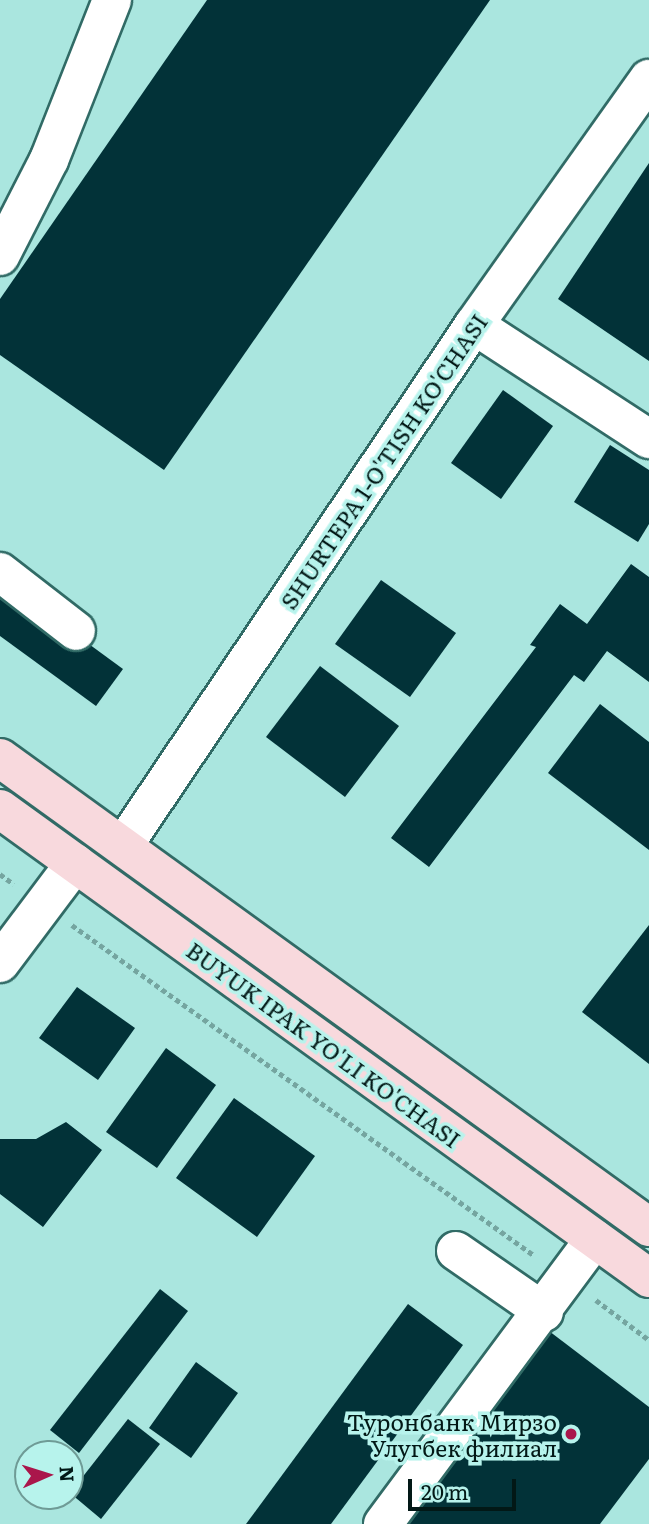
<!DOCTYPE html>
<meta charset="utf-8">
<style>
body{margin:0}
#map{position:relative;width:649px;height:1524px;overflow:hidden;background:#aae6df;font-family:Literata,serif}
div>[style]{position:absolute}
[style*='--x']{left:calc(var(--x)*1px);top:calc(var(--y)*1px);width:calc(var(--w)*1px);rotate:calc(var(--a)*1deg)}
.building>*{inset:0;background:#023238}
.path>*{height:4.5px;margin-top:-2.25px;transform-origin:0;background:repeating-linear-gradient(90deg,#75a5a0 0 5px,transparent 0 8.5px)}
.roads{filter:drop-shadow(2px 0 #316b66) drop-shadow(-2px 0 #316b66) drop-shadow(0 2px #316b66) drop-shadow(0 -2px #316b66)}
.minor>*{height:38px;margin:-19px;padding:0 19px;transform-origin:19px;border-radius:19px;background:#fff}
.major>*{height:38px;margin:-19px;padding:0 19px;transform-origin:19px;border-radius:19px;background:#f8d9dd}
.dots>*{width:19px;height:19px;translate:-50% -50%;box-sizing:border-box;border:4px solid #b7f3ec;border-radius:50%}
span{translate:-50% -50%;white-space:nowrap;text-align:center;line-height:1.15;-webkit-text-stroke:7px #b7f3ec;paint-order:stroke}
.street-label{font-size:23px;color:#021816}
.poi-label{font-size:23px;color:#021816}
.right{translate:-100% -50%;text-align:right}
.north{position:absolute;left:14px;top:1440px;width:70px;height:70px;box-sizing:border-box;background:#b7f3ec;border:2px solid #6f9b96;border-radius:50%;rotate:87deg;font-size:19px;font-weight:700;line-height:28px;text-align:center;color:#021816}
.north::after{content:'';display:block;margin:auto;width:24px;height:32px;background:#aa164b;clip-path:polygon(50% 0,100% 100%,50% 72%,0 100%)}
.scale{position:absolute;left:408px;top:1479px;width:108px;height:32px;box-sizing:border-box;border:4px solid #021816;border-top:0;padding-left:9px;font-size:21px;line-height:24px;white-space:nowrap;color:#021816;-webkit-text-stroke:5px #b7f3ec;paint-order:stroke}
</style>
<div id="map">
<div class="building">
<div style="clip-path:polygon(207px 0,490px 0,164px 470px,0 355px,0 299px)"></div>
<div style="clip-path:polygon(649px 163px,649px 361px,558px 299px)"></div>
<div style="clip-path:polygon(503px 390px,553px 426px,501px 499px,451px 463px)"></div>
<div style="clip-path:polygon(610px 445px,649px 470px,649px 524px,638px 542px,574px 502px)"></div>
<div style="clip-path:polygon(631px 564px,649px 577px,649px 682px,607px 651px,584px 682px,574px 675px,429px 867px,391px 838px,536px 647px,530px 645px,560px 604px,587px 624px)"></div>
<div style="clip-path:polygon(0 579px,123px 669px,96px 706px,0 636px)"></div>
<div style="clip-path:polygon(381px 580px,456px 633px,410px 697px,335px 644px)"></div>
<div style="clip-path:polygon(320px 666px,399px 726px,345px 797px,266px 737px)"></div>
<div style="clip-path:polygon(600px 704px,649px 742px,649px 850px,548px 773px)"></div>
<div style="clip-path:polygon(649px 925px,649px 1064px,582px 1012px)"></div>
<div style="clip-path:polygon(77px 987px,135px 1028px,98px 1080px,39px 1038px)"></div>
<div style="clip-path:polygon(166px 1048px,216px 1085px,157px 1168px,106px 1132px)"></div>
<div style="clip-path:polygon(234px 1098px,315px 1156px,257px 1237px,176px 1178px)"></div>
<div style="clip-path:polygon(66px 1122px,102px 1150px,43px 1227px,0 1194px,0 1139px,36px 1139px)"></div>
<div style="clip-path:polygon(160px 1289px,188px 1311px,79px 1453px,50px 1430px)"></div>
<div style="clip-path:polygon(408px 1304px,463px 1345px,331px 1524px,246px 1524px)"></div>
<div style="clip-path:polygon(549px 1331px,649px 1407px,649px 1459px,600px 1524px,402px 1524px)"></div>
<div style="clip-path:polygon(196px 1362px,238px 1393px,191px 1458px,149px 1428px)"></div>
<div style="clip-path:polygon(128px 1419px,160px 1444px,101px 1519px,70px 1493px)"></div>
</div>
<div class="path">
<div style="--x:0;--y:874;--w:17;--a:36"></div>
<div style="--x:72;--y:925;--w:569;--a:35.56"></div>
<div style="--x:596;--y:1300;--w:66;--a:37"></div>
</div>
<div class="roads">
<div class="minor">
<div style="--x:0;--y:256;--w:108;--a:-63"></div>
<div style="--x:49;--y:160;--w:172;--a:-68.5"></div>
<div style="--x:474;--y:325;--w:209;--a:33.1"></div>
<div style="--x:0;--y:572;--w:96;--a:37.8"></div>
<div style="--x:123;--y:846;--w:628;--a:-56.03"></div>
<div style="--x:474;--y:325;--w:302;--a:-54.6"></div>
<div style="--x:0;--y:963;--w:125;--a:-53.1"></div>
<div style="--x:456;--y:1251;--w:107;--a:34.7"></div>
<div style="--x:383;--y:1524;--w:355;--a:-53.4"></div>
</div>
<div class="major">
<div style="--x:0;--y:758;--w:801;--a:35.85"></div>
<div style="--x:0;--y:809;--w:801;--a:35.85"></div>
</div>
</div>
<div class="dots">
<div style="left:571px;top:1434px;background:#aa164b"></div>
</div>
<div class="street-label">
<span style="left:383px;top:461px;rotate:-56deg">SHURTEPA 1-O'TISH KO'CHASI</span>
<span style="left:324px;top:1044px;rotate:36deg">BUYUK IPAK YO'LI KO'CHASI</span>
</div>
<div class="poi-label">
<span class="right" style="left:557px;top:1434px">Туронбанк Мирзо<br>Улугбек филиал</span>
</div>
<div class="north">N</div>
<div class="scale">20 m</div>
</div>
